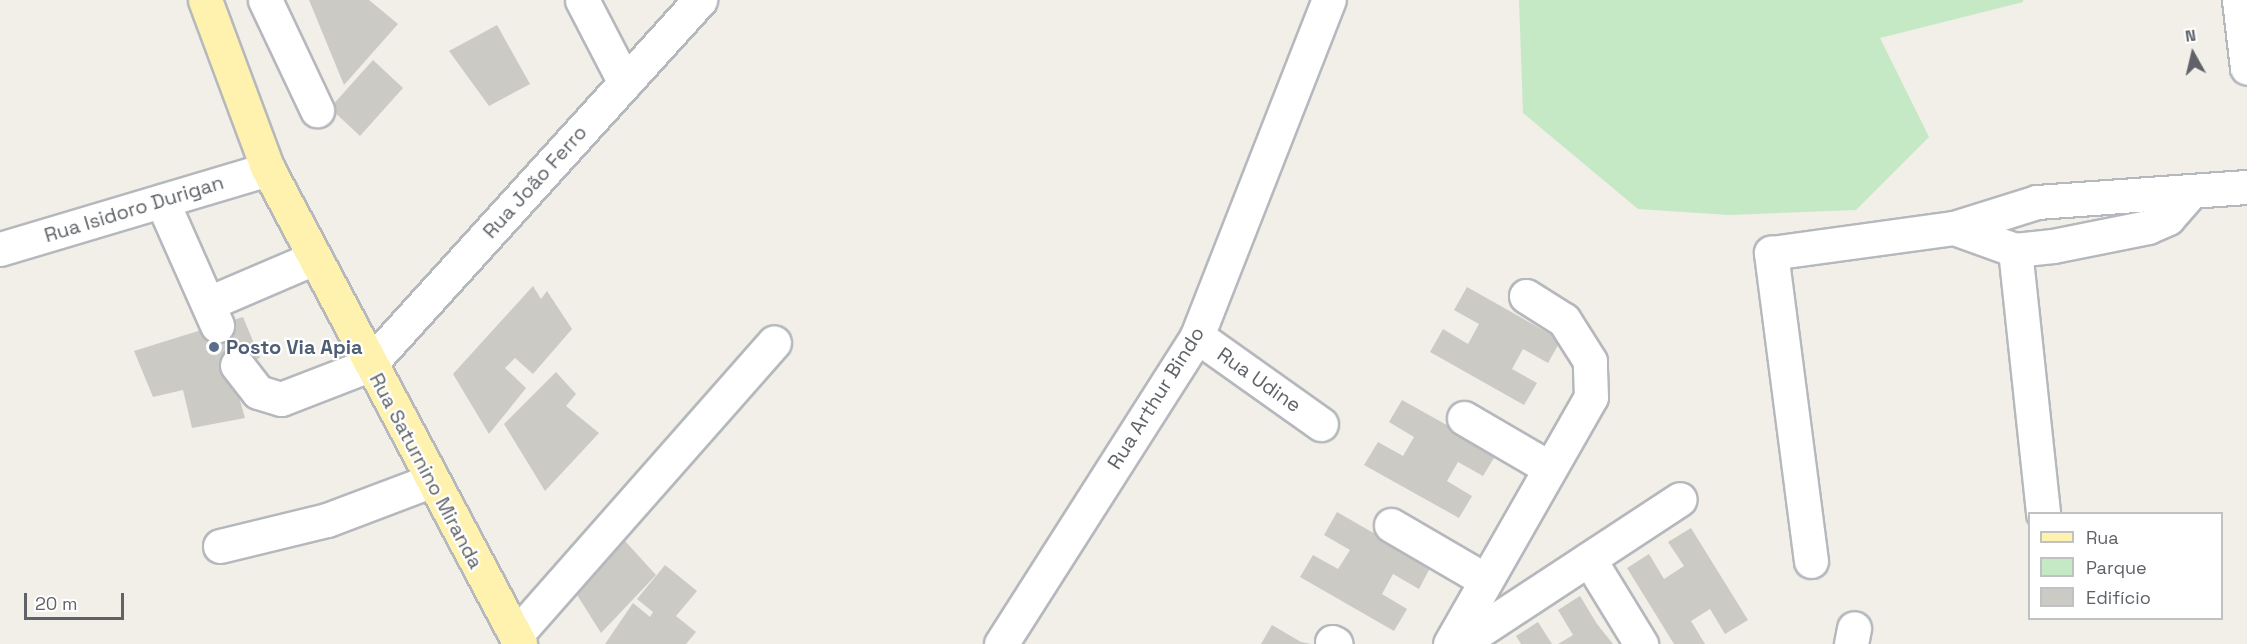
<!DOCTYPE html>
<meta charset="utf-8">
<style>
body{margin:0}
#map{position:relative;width:2247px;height:644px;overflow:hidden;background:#f1efe8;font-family:"Space Grotesk",sans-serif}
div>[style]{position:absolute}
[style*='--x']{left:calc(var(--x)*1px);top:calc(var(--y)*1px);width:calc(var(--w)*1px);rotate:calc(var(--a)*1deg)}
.green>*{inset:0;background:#c5e8c5}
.building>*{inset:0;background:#cccac5}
.minor-tunnel>*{height:33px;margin-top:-16.5px;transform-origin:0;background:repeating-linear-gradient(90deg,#ccccc8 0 33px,transparent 0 49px)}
.roads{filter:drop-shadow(2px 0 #b5b8bc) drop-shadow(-2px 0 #b5b8bc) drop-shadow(0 2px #b5b8bc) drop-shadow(0 -2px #b5b8bc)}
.minor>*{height:33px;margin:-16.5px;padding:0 16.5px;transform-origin:16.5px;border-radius:16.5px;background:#fff}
.major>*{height:33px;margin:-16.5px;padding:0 16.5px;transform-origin:16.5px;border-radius:16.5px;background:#fff2af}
.dots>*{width:16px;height:16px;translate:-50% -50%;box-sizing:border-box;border:3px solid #fff;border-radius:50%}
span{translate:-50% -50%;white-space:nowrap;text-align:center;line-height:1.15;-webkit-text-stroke:4.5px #fff;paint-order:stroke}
.street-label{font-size:20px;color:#5f6368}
.service-label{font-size:20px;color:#4e5e75;font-weight:700}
.left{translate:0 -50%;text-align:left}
.legend{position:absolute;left:2028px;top:512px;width:195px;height:108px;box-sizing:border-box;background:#fff;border:2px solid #bfc1c3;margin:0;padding:8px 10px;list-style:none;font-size:18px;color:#5f6368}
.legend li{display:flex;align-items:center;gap:12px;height:30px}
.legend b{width:30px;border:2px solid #bfc1c3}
.north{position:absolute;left:2163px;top:24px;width:60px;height:60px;-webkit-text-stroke:4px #fff;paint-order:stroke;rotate:352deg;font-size:16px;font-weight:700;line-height:24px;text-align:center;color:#5f6368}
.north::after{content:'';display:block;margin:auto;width:21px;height:27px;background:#5f6368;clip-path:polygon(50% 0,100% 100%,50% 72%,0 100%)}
.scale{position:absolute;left:24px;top:593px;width:100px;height:27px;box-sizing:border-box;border:3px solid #5f6368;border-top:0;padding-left:8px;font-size:18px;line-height:21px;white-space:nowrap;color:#5f6368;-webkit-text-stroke:4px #fff;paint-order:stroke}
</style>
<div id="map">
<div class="green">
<div style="clip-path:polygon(1519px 0,2023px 0,2023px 2px,1880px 38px,1929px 137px,1856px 210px,1729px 215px,1638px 209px,1523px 113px)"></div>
</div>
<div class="building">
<div style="clip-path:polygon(309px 0,369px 0,398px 24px,344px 85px)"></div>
<div style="clip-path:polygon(497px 25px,530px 84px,489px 106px,449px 51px)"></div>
<div style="clip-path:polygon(373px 60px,403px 88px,360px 136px,330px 108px)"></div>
<div style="clip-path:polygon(533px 286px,541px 299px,547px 291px,572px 329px,533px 374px,515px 358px,505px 368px,526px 388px,489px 434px,453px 374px)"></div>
<div style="clip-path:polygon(1467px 287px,1561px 340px,1548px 363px,1523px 349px,1512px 369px,1537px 383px,1524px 405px,1430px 352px,1443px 329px,1468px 344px,1479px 324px,1454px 310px)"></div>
<div style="clip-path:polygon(243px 317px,260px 358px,231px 369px,245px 418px,192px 428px,183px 390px,153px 397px,134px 351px)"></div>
<div style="clip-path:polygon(556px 372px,576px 394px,566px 406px,599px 433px,545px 491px,504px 424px)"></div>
<div style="clip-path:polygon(1402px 400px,1497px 453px,1483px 476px,1458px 462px,1447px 481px,1472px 496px,1459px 518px,1364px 465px,1378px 442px,1403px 456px,1414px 437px,1389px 422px)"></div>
<div style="clip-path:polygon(1337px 512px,1431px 566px,1419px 589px,1393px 574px,1382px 594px,1407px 609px,1394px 631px,1300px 577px,1313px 555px,1338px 569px,1350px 550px,1324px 535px)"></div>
<div style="clip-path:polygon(1691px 528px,1748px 620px,1725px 634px,1710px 609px,1691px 621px,1705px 644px,1674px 644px,1627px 568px,1649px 554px,1664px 579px,1684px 566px,1668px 542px)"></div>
<div style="clip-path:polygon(615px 530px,656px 575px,601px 633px,567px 579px)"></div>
<div style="clip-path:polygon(665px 565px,697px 591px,676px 616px,696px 632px,686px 644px,605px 644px,633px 603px,650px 617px,653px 612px,637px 599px)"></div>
<div style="clip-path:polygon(1580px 596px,1597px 624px,1613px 644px,1558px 644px,1573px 635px,1558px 610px)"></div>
<div style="clip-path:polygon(1538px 622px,1552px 644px,1521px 644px,1516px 636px)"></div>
<div style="clip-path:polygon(1272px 625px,1301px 642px,1311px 644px,1261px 644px)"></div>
</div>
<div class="minor-tunnel">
<div style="--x:217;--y:325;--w:45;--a:63.4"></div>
</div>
<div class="roads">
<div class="minor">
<div style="--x:265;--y:0;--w:122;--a:64.7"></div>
<div style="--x:582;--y:0;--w:93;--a:62.6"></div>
<div style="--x:2239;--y:0;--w:68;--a:83.3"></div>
<div style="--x:162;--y:201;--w:136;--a:66.1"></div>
<div style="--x:1954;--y:228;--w:65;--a:19.8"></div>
<div style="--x:2015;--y:250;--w:38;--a:-6"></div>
<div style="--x:2053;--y:246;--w:97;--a:-11.3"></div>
<div style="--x:2148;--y:227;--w:22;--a:-24"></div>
<div style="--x:2168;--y:218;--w:32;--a:-49"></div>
<div style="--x:0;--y:249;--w:280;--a:-16.6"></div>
<div style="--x:2015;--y:250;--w:265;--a:83.9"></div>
<div style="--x:209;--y:303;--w:114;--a:-23.2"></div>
<div style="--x:1197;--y:336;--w:152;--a:35.4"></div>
<div style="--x:237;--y:365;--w:34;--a:52"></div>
<div style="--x:258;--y:392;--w:24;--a:17"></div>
<div style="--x:281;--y:399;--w:94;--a:-21.1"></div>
<div style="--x:369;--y:365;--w:493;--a:-47.8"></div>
<div style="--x:1464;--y:418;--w:97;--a:30.3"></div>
<div style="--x:1391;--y:525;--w:109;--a:30.3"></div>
<div style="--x:220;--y:546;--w:110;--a:-13.7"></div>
<div style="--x:327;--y:520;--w:110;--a:-20.7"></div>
<div style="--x:1589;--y:559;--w:100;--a:58.5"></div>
<div style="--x:1811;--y:561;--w:311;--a:-97.4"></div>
<div style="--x:1771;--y:253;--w:185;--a:-7.8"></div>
<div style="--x:1954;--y:228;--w:87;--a:-17.4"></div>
<div style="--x:2037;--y:202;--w:211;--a:-4.1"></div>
<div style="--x:516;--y:635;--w:390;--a:-48.6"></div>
<div style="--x:1332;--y:642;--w:4;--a:27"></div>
<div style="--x:1452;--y:642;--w:29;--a:-22"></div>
<div style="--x:1479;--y:631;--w:240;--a:-33.3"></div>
<div style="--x:1001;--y:644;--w:365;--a:-57.5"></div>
<div style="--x:1197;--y:336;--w:361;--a:-68.6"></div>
<div style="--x:1450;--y:644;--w:284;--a:-60.3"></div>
<div style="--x:1591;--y:397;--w:36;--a:-92"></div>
<div style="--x:1590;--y:361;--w:49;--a:-122.4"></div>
<div style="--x:1564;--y:320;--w:45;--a:-147.7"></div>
<div style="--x:1851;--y:644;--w:16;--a:-79"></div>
</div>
<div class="major">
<div style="--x:205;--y:0;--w:180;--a:69.6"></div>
<div style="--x:268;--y:169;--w:538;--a:62.05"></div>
</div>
</div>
<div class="dots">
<div style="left:214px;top:347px;background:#5c6f8a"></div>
</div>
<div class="street-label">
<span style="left:535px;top:182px;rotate:-48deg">Rua João Ferro</span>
<span style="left:134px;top:209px;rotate:-17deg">Rua Isidoro Durigan</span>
<span style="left:1259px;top:380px;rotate:35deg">Rua Udine</span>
<span style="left:1156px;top:398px;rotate:-58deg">Rua Arthur Bindo</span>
<span style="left:426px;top:471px;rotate:62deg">Rua Saturnino Miranda</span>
</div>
<div class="service-label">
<span class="left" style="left:226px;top:347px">Posto Via Apia</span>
</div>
<ul class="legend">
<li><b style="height:8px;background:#fff2af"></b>Rua</li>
<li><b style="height:16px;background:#c5e8c5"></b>Parque</li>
<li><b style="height:16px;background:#cccac5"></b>Edifício</li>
</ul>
<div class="north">N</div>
<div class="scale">20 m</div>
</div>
